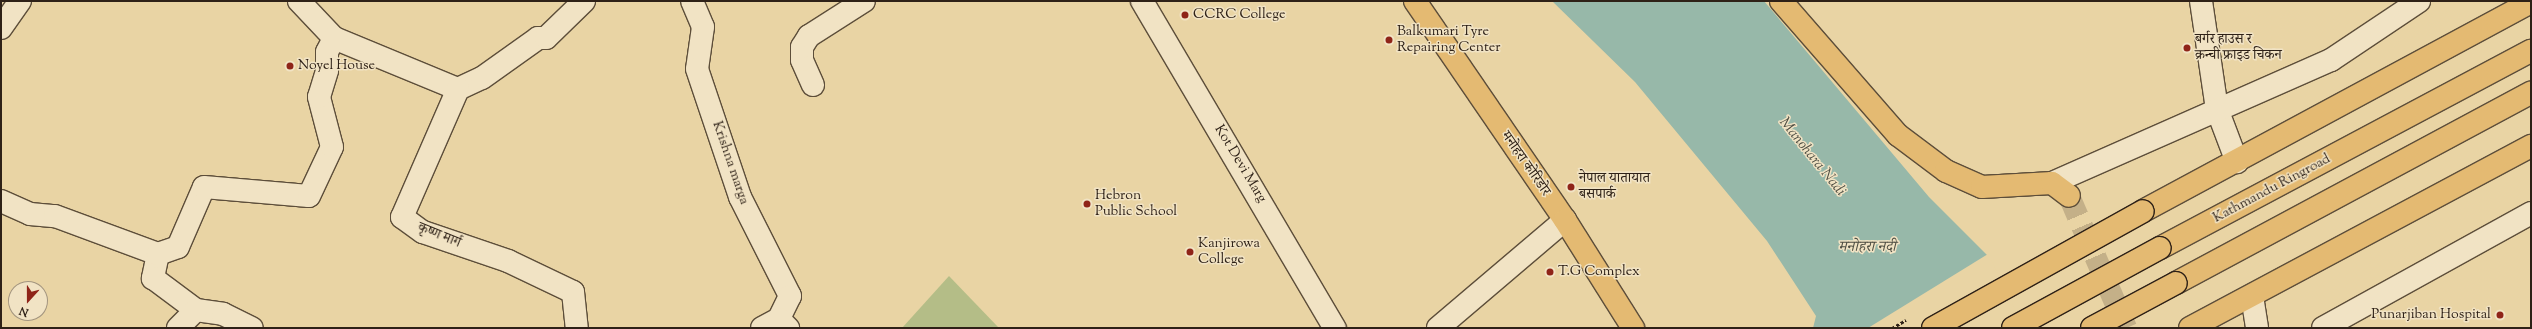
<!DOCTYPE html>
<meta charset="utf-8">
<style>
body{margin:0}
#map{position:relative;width:2532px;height:329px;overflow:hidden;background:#e9d4a4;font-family:"Sorts Mill Goudy","Noto Serif Devanagari",serif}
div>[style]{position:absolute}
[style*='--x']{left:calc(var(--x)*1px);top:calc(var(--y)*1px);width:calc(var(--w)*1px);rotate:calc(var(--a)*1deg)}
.green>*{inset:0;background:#b4bd87}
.water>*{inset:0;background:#97b8a9}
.pier>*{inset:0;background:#e9d4a4}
.major-tunnel>*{height:22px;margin-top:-11px;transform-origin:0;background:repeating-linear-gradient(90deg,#c4b088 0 22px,transparent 0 33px)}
.roads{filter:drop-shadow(1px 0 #5d4e3a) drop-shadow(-1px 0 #5d4e3a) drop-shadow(0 1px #5d4e3a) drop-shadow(0 -1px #5d4e3a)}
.minor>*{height:22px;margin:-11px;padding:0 11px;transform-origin:11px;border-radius:11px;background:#f1e3c4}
.major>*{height:22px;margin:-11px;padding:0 11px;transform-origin:11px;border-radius:11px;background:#e4ba72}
.highway>*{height:22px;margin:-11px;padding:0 11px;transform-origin:11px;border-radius:11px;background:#e4ba72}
.path-bridge>*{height:2.5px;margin-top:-1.25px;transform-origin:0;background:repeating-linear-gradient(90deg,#2e2117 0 3px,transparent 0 5px)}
.bridges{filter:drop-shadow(1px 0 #2e2117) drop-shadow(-1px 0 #2e2117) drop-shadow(0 1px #2e2117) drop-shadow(0 -1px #2e2117)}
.major-bridge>*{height:22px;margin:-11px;padding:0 11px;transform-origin:11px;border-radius:11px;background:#e4ba72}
.highway-bridge>*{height:22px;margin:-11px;padding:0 11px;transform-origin:11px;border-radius:11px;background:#e4ba72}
.dots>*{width:11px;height:11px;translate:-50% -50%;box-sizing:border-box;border:2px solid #f1e3c4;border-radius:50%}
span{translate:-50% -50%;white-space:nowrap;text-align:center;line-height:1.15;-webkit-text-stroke:3px #f1e3c4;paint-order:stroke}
.poi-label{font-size:14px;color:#2e2117}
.left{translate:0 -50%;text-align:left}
.right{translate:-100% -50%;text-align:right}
.street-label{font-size:14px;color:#2e2117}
.water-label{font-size:15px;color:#4e4e43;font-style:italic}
.frame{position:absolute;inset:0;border:2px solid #2e2117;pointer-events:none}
.north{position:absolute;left:8px;top:281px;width:40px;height:40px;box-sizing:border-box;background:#f1e3c4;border:1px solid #a3957f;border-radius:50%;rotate:201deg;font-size:11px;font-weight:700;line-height:16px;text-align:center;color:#2e2117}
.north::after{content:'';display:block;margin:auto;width:14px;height:18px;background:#8f2418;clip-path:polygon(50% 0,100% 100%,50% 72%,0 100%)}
</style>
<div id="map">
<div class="green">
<div style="clip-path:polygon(949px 276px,999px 328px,902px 328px)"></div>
</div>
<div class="water">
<div style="clip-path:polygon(1552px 1px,1764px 1px,1929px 197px,1987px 255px,2022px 328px,1813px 328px,1816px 316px,1767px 241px,1635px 82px)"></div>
</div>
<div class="pier">
<div style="clip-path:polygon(1988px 254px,2024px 328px,1868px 328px)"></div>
</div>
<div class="major-tunnel">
<div style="--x:2069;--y:196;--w:144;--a:66.6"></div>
</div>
<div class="roads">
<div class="minor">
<div style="--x:299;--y:1;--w:51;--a:46.6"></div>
<div style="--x:334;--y:38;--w:134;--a:22.4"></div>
<div style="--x:458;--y:89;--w:26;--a:-25"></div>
<div style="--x:482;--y:78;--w:69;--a:-35.5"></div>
<div style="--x:538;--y:38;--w:8;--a:0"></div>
<div style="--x:546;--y:38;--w:53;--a:-44.2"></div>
<div style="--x:692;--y:1;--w:28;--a:67"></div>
<div style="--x:703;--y:27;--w:42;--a:98.1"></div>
<div style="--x:697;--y:69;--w:135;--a:71.4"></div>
<div style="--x:740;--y:197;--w:111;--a:63.2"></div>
<div style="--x:790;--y:296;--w:25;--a:116"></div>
<div style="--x:1142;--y:1;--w:380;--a:59.5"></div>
<div style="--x:2201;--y:1;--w:109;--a:81.6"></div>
<div style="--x:2217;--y:109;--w:57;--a:69.3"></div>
<div style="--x:1;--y:28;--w:33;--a:-55"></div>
<div style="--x:813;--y:85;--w:27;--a:-114"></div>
<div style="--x:802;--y:60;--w:13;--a:-90"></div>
<div style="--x:802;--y:47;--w:13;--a:-58"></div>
<div style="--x:809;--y:36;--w:65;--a:-32.5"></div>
<div style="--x:458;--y:89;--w:140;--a:113.6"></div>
<div style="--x:402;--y:217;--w:26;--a:36"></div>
<div style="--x:423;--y:232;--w:90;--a:18.8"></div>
<div style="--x:508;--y:261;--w:72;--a:25.5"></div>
<div style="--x:573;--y:292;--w:36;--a:84"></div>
<div style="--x:2052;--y:183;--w:305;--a:-23.8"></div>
<div style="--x:2331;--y:60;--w:106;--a:-33.8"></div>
<div style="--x:1;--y:201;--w:32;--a:24"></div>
<div style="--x:30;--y:214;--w:25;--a:5"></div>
<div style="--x:55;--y:216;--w:110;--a:20.3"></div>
<div style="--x:158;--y:254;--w:25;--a:102"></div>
<div style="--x:153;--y:278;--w:54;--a:36.7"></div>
<div style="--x:196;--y:310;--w:27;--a:8"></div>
<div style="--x:223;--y:314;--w:32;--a:26"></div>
<div style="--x:158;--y:254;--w:21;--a:-19"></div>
<div style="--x:178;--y:247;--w:65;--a:-66.6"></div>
<div style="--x:204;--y:187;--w:105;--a:4.9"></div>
<div style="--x:309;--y:196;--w:54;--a:-64.9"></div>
<div style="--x:332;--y:147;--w:52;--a:-104.6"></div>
<div style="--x:319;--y:97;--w:28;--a:-73"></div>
<div style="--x:327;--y:70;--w:18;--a:-90"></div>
<div style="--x:327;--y:52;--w:16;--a:-63"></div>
<div style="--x:2252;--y:296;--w:32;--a:81"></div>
<div style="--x:178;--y:328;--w:25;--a:-45"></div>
<div style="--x:762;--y:328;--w:19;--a:-28"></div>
<div style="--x:779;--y:319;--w:13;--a:45"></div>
<div style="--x:1438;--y:328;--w:167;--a:-40.4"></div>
<div style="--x:2323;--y:328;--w:238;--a:-28.9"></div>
</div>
<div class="major">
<div style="--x:1415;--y:1;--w:265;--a:55.6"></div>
<div style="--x:1565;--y:220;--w:128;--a:57.8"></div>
<div style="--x:1781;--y:1;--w:178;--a:48.9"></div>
<div style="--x:1898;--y:135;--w:60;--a:36.9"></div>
<div style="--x:1946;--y:171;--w:39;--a:24"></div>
<div style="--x:1982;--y:187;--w:70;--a:-3.3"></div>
<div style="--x:2052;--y:183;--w:21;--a:37"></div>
<div style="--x:2143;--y:211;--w:441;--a:-28.3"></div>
<div style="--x:2190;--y:328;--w:387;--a:-28.1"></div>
</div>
<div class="highway">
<div style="--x:2160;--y:248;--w:420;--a:-28"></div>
<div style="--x:2176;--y:283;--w:403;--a:-28.2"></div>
</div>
</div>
<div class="path-bridge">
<div style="--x:1892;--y:328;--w:16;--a:-30"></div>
</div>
<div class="bridges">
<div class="major-bridge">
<div style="--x:1933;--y:328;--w:240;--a:-29.1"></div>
</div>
<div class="highway-bridge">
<div style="--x:2013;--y:328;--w:167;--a:-28.6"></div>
<div style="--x:2092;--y:328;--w:95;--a:-28.2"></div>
</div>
</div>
<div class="dots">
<div style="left:1185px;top:15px;background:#8f2418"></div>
<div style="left:1389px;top:40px;background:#8f2418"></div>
<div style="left:2187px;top:48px;background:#8f2418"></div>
<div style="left:290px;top:66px;background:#8f2418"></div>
<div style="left:1571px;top:187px;background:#8f2418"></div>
<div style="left:1087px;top:204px;background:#8f2418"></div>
<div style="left:1190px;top:252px;background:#8f2418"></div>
<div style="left:1550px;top:272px;background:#8f2418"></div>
<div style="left:2500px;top:315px;background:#8f2418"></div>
</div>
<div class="poi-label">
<span class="left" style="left:1193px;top:15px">CCRC College</span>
<span class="left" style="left:1397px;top:40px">Balkumari Tyre<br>Repairing Center</span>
<span class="left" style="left:2195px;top:48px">बर्गर हाउस र<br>क्रन्ची फ्राइड चिकन</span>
<span class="left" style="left:298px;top:66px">Noyel House</span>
<span class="left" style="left:1579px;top:187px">नेपाल यातायात<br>बसपार्क</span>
<span class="left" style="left:1095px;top:204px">Hebron<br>Public School</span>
<span class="left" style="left:1198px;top:252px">Kanjirowa<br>College</span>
<span class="left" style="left:1558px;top:272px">T.G Complex</span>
<span class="right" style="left:2491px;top:315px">Punarjiban Hospital</span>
</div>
<div class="street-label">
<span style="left:730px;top:163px;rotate:71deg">Krishna marga</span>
<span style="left:1240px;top:164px;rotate:59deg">Kot Devi Marg</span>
<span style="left:1525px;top:164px;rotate:55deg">मनोहरा कोरिडोर</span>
<span style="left:2272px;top:189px;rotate:-28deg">Kathmandu Ringroad</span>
<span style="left:439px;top:236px;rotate:22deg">कृष्ण मार्ग</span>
</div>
<div class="water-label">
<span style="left:1812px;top:157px;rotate:51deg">Manohara Nadi</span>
<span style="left:1867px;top:248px">मनोहरा नदी</span>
</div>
<div class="frame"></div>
<div class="north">N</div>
</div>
